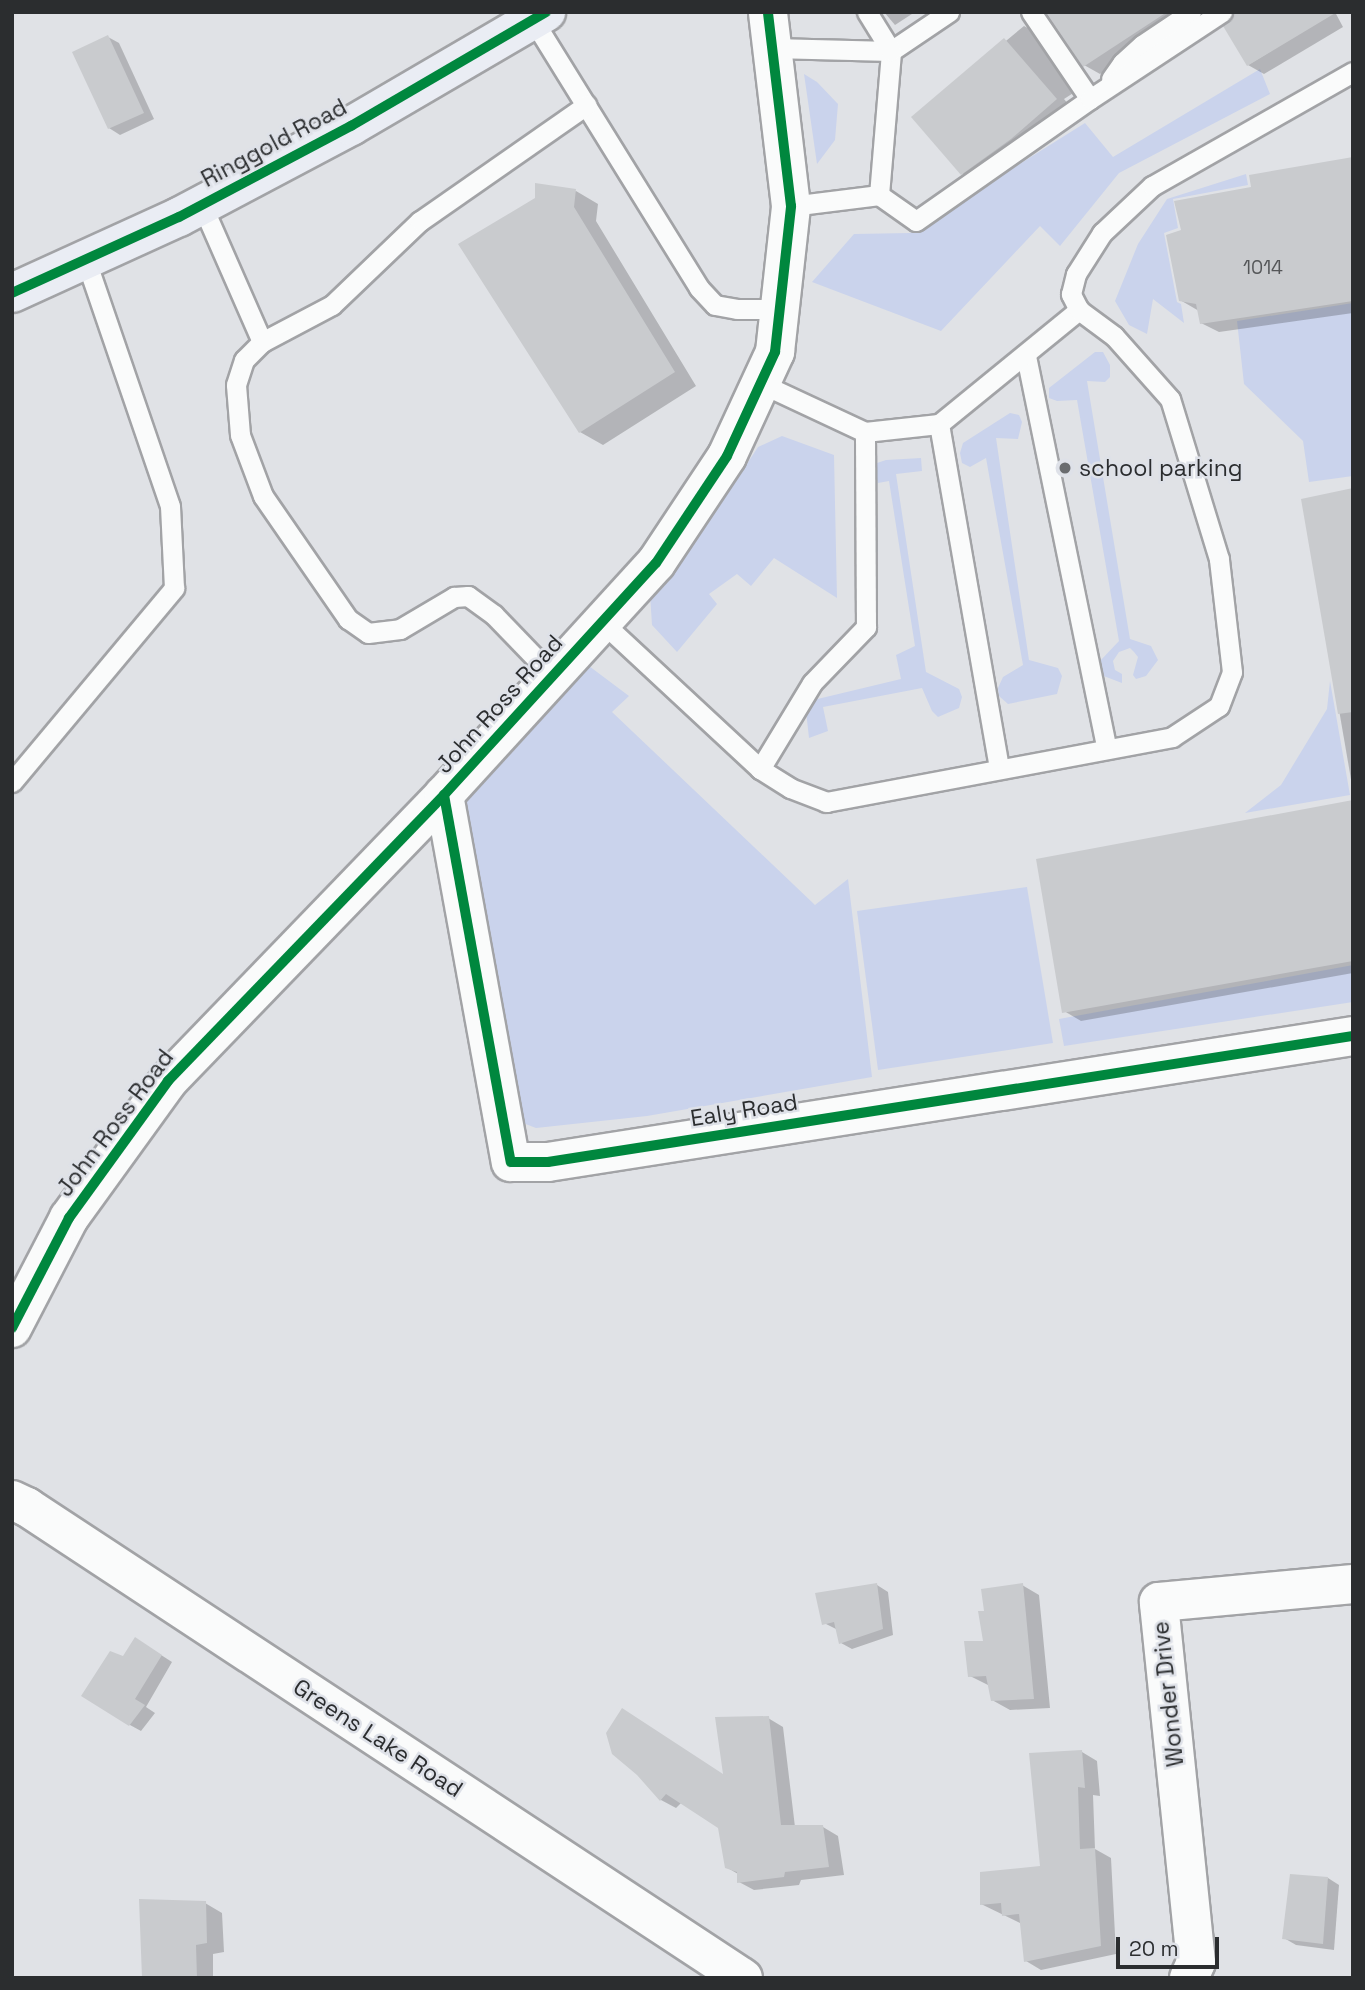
<!DOCTYPE html>
<style>
body{margin:0}
#map{position:relative;width:1365px;height:1990px;overflow:hidden;background:#e0e2e6;font-family:"Space Grotesk",sans-serif}
div>[style]{position:absolute}
[style*='--x']{left:calc(var(--x)*1px);top:calc(var(--y)*1px);width:calc(var(--w)*1px);rotate:calc(var(--a)*1deg)}
.green>*{inset:0;background:#cad3ec}
.shadow>*{inset:0;background:#0003}
.building>*{inset:0;background:#c9cbce}
.roads{filter:drop-shadow(2px 0 #a2a3a6) drop-shadow(-2px 0 #a2a3a6) drop-shadow(0 2px #a2a3a6) drop-shadow(0 -2px #a2a3a6)}
.service>*{height:19px;margin:-9.5px;padding:0 9.5px;transform-origin:9.5px;border-radius:9.5px;background:#fafbfb}
.minor>*{height:38px;margin:-19px;padding:0 19px;transform-origin:19px;border-radius:19px;background:#fafbfb}
.tertiary>*{height:38px;margin:-19px;padding:0 19px;transform-origin:19px;border-radius:19px;background:#fafbfb}
.primary>*{height:38px;margin:-19px;padding:0 19px;transform-origin:19px;border-radius:19px;background:#eaedf4}
.cycleway>*{height:10px;margin:-5px;padding:0 5px;transform-origin:5px;border-radius:5px;background:#00873e}
.dots>*{width:19px;height:19px;translate:-50% -50%;box-sizing:border-box;border:4px solid #dee1e8;border-radius:50%}
span{translate:-50% -50%;white-space:nowrap;text-align:center;line-height:1.15;-webkit-text-stroke:5px #dee1e8;paint-order:stroke}
.number-label{font-size:19px;color:#545658}
.number-label span{-webkit-text-stroke-width:0}
.street-label{font-size:23px;color:#2b2d2f}
.poi-label{font-size:23px;color:#2b2d2f}
.left{translate:0 -50%;text-align:left}
.frame{position:absolute;inset:0;border:14px solid #2b2d2f;pointer-events:none}
.scale{position:absolute;left:1116px;top:1937px;width:103px;height:32px;box-sizing:border-box;border:4px solid #2b2d2f;border-top:0;padding-left:9px;font-size:21px;line-height:24px;white-space:nowrap;color:#2b2d2f;-webkit-text-stroke:5px #dee1e8;paint-order:stroke}
</style>
<div id="map">
<div class="green">
<div style="clip-path:polygon(1260px 69px,1270px 94px,1119px 173px,1060px 246px,1040px 226px,941px 331px,812px 282px,854px 234px,910px 233px,1085px 123px,1113px 157px)"></div>
<div style="clip-path:polygon(804px 74px,817px 82px,838px 104px,835px 140px,817px 164px)"></div>
<div style="clip-path:polygon(1246px 174px,1248px 185px,1173px 199px,1178px 228px,1164px 233px,1177px 302px,1181px 304px,1184px 323px,1153px 299px,1147px 334px,1129px 325px,1115px 301px,1138px 244px,1167px 199px)"></div>
<div style="clip-path:polygon(1353px 303px,1353px 476px,1309px 482px,1303px 441px,1244px 384px,1237px 321px)"></div>
<div style="clip-path:polygon(1095px 352px,1103px 352px,1110px 365px,1110px 377px,1105px 382px,1087px 381px,1130px 639px,1151px 646px,1158px 660px,1146px 676px,1136px 679px,1133px 675px,1138px 657px,1134px 652px,1130px 648px,1119px 652px,1113px 661px,1115px 670px,1122px 674px,1122px 683px,1101px 675px,1099px 668px,1100px 661px,1119px 641px,1077px 400px,1057px 401px,1049px 398px,1049px 388px)"></div>
<div style="clip-path:polygon(1010px 413px,1019px 415px,1022px 422px,1018px 439px,996px 438px,1029px 660px,1058px 668px,1062px 676px,1057px 694px,1008px 704px,999px 696px,998px 688px,1003px 677px,1023px 665px,986px 458px,970px 467px,962px 463px,960px 453px,963px 443px)"></div>
<div style="clip-path:polygon(782px 436px,834px 455px,837px 598px,774px 558px,751px 586px,737px 574px,709px 594px,717px 604px,677px 652px,652px 625px,650px 594px,718px 508px,758px 447px)"></div>
<div style="clip-path:polygon(921px 458px,922px 471px,896px 474px,926px 672px,959px 689px,962px 697px,959px 708px,938px 717px,932px 711px,922px 688px,823px 707px,828px 731px,809px 738px,805px 702px,901px 679px,896px 655px,915px 646px,889px 481px,878px 483px,873px 472px,877px 463px,886px 460px)"></div>
<div style="clip-path:polygon(589px 666px,629px 696px,612px 712px,815px 905px,848px 879px,872px 1077px,647px 1116px,536px 1128px,523px 1123px,458px 805px)"></div>
<div style="clip-path:polygon(1330px 681px,1350px 795px,1245px 813px,1281px 785px,1327px 709px)"></div>
<div style="clip-path:polygon(1027px 887px,1053px 1043px,878px 1070px,857px 911px)"></div>
<div style="clip-path:polygon(1353px 965px,1353px 1002px,1064px 1046px,1059px 1019px)"></div>
</div>
<div class="shadow">
<div style="clip-path:polygon(884px 12px,915px 12px,895px 25px)"></div>
<div style="clip-path:polygon(1048px 12px,1197px 12px,1100px 74px,1084px 65px)"></div>
<div style="clip-path:polygon(1335px 12px,1343px 27px,1264px 74px,1248px 65px)"></div>
<div style="clip-path:polygon(1024px 26px,1041px 35px,1078px 90px,1064px 99px,1073px 110px,979px 183px,962px 173px,914px 117px)"></div>
<div style="clip-path:polygon(108px 37px,119px 43px,154px 119px,120px 135px,109px 128px)"></div>
<div style="clip-path:polygon(1353px 159px,1353px 313px,1219px 332px,1201px 323px,1199px 311px,1180px 300px,1183px 231px,1253px 189px)"></div>
<div style="clip-path:polygon(576px 191px,598px 204px,596px 221px,696px 386px,603px 445px,580px 432px,461px 245px)"></div>
<div style="clip-path:polygon(1353px 490px,1353px 791px,1303px 501px)"></div>
<div style="clip-path:polygon(1353px 802px,1353px 973px,1081px 1021px,1064px 1011px)"></div>
<div style="clip-path:polygon(877px 1585px,888px 1592px,893px 1635px,852px 1649px,841px 1643px,838px 1630px,824px 1623px)"></div>
<div style="clip-path:polygon(1022px 1585px,1039px 1595px,1050px 1708px,1010px 1710px,992px 1700px,990px 1686px,970px 1676px,986px 1642px,986px 1613px)"></div>
<div style="clip-path:polygon(147px 1646px,172px 1662px,146px 1707px,155px 1713px,141px 1731px,130px 1725px,124px 1658px)"></div>
<div style="clip-path:polygon(768px 1718px,783px 1727px,795px 1827px,823px 1827px,838px 1836px,844px 1875px,801px 1880px,799px 1885px,754px 1890px,739px 1882px,738px 1874px,726px 1867px,719px 1827px,682px 1802px,676px 1808px,661px 1800px,639px 1774px,725px 1776px)"></div>
<div style="clip-path:polygon(1082px 1752px,1097px 1761px,1100px 1796px,1093px 1795px,1095px 1849px,1111px 1858px,1116px 1954px,1041px 1970px,1026px 1961px,1022px 1924px,981px 1904px,1042px 1867px)"></div>
<div style="clip-path:polygon(1328px 1878px,1339px 1885px,1334px 1950px,1296px 1945px,1284px 1938px)"></div>
<div style="clip-path:polygon(205px 1903px,222px 1913px,224px 1952px,213px 1954px,213px 1978px,144px 1978px)"></div>
</div>
<div class="building">
<div style="clip-path:polygon(1046px 12px,1167px 12px,1083px 67px)"></div>
<div style="clip-path:polygon(1234px 12px,1337px 12px,1247px 66px,1223px 26px)"></div>
<div style="clip-path:polygon(108px 35px,144px 113px,108px 129px,72px 52px)"></div>
<div style="clip-path:polygon(1004px 38px,1057px 99px,1011px 139px,961px 175px,911px 117px)"></div>
<div style="clip-path:polygon(1353px 157px,1353px 301px,1200px 324px,1196px 304px,1179px 301px,1166px 235px,1181px 230px,1174px 201px,1251px 187px,1249px 175px)"></div>
<div style="clip-path:polygon(535px 183px,576px 189px,574px 207px,675px 372px,579px 433px,458px 244px,535px 198px)"></div>
<div style="clip-path:polygon(1353px 488px,1353px 712px,1338px 714px,1301px 499px)"></div>
<div style="clip-path:polygon(1353px 800px,1353px 961px,1062px 1013px,1036px 859px)"></div>
<div style="clip-path:polygon(877px 1583px,883px 1629px,839px 1644px,834px 1622px,822px 1625px,815px 1593px)"></div>
<div style="clip-path:polygon(1023px 1583px,1034px 1699px,991px 1701px,986px 1676px,968px 1677px,964px 1641px,983px 1641px,978px 1611px,984px 1611px,981px 1589px)"></div>
<div style="clip-path:polygon(135px 1637px,162px 1655px,135px 1699px,145px 1705px,129px 1726px,81px 1696px,110px 1651px,123px 1656px)"></div>
<div style="clip-path:polygon(622px 1708px,723px 1774px,715px 1717px,769px 1716px,781px 1825px,823px 1825px,829px 1867px,785px 1872px,784px 1877px,737px 1883px,737px 1872px,725px 1868px,718px 1828px,666px 1794px,660px 1801px,637px 1775px,612px 1754px,606px 1733px)"></div>
<div style="clip-path:polygon(1082px 1750px,1085px 1788px,1078px 1787px,1080px 1849px,1095px 1848px,1101px 1946px,1024px 1962px,1019px 1914px,1002px 1916px,1001px 1903px,980px 1905px,980px 1872px,1040px 1866px,1029px 1753px)"></div>
<div style="clip-path:polygon(1290px 1874px,1328px 1877px,1323px 1944px,1282px 1939px)"></div>
<div style="clip-path:polygon(139px 1899px,206px 1901px,207px 1943px,196px 1945px,197px 1978px,142px 1978px)"></div>
</div>
<div class="roads">
<div class="service">
<div style="--x:1031;--y:12;--w:105;--a:55.9"></div>
<div style="--x:533;--y:20;--w:315;--a:58.2"></div>
<div style="--x:699;--y:288;--w:23;--a:47"></div>
<div style="--x:715;--y:305;--w:22;--a:10"></div>
<div style="--x:737;--y:309;--w:42;--a:0"></div>
<div style="--x:772;--y:48;--w:119;--a:1.4"></div>
<div style="--x:891;--y:51;--w:70;--a:-33.9"></div>
<div style="--x:1111;--y:79;--w:19;--a:-55"></div>
<div style="--x:1122;--y:63;--w:27;--a:-42"></div>
<div style="--x:1142;--y:45;--w:59;--a:-34"></div>
<div style="--x:879;--y:195;--w:45;--a:35.1"></div>
<div style="--x:916;--y:221;--w:213;--a:-35"></div>
<div style="--x:1090;--y:99;--w:158;--a:-33.4"></div>
<div style="--x:202;--y:205;--w:150;--a:66.3"></div>
<div style="--x:262;--y:342;--w:79;--a:-27.9"></div>
<div style="--x:332;--y:305;--w:122;--a:-43.7"></div>
<div style="--x:420;--y:221;--w:203;--a:-34.9"></div>
<div style="--x:791;--y:206;--w:89;--a:-7.1"></div>
<div style="--x:879;--y:195;--w:144;--a:-85.2"></div>
<div style="--x:891;--y:51;--w:46;--a:-121.6"></div>
<div style="--x:262;--y:342;--w:25;--a:135"></div>
<div style="--x:244;--y:360;--w:26;--a:108"></div>
<div style="--x:236;--y:385;--w:50;--a:85.4"></div>
<div style="--x:240;--y:435;--w:65;--a:69.3"></div>
<div style="--x:263;--y:496;--w:150;--a:55.4"></div>
<div style="--x:348;--y:619;--w:24;--a:35"></div>
<div style="--x:368;--y:633;--w:32;--a:-7"></div>
<div style="--x:400;--y:629;--w:63;--a:-30.7"></div>
<div style="--x:454;--y:597;--w:14;--a:-4"></div>
<div style="--x:468;--y:596;--w:32;--a:36"></div>
<div style="--x:494;--y:615;--w:85;--a:46"></div>
<div style="--x:1026;--y:356;--w:401;--a:78.4"></div>
<div style="--x:760;--y:383;--w:116;--a:25"></div>
<div style="--x:865;--y:432;--w:74;--a:-6.2"></div>
<div style="--x:939;--y:424;--w:181;--a:-39.2"></div>
<div style="--x:939;--y:424;--w:350;--a:80.1"></div>
<div style="--x:602;--y:622;--w:216;--a:42.9"></div>
<div style="--x:760;--y:769;--w:36;--a:32"></div>
<div style="--x:790;--y:788;--w:39;--a:21"></div>
<div style="--x:826;--y:802;--w:352;--a:-10.6"></div>
<div style="--x:1172;--y:737;--w:56;--a:-33.4"></div>
<div style="--x:1219;--y:706;--w:36;--a:-69"></div>
<div style="--x:1232;--y:672;--w:114;--a:-96.6"></div>
<div style="--x:1219;--y:559;--w:167;--a:-107"></div>
<div style="--x:1170;--y:399;--w:84;--a:-131.6"></div>
<div style="--x:1114;--y:336;--w:44;--a:-143.4"></div>
<div style="--x:1079;--y:310;--w:18;--a:-117"></div>
<div style="--x:1071;--y:294;--w:21;--a:-76"></div>
<div style="--x:1076;--y:274;--w:49;--a:-57.6"></div>
<div style="--x:1102;--y:233;--w:69;--a:-43.2"></div>
<div style="--x:1152;--y:186;--w:231;--a:-29.6"></div>
<div style="--x:760;--y:769;--w:100;--a:-58.8"></div>
<div style="--x:812;--y:683;--w:78;--a:-46"></div>
<div style="--x:866;--y:627;--w:195;--a:-90.3"></div>
<div style="--x:12;--y:782;--w:253;--a:-50.1"></div>
<div style="--x:174;--y:588;--w:82;--a:-92.8"></div>
<div style="--x:170;--y:506;--w:260;--a:-108.9"></div>
</div>
<div class="minor">
<div style="--x:444;--y:795;--w:373;--a:79.7"></div>
<div style="--x:511;--y:1162;--w:37;--a:0"></div>
<div style="--x:548;--y:1162;--w:815;--a:-8.9"></div>
<div style="--x:1189;--y:1978;--w:17;--a:-66"></div>
<div style="--x:1196;--y:1962;--w:362;--a:-95.9"></div>
<div style="--x:1159;--y:1602;--w:195;--a:-5.3"></div>
</div>
<div class="tertiary">
<div style="--x:12;--y:1328;--w:124;--a:-62.6"></div>
<div style="--x:69;--y:1218;--w:169;--a:-54.1"></div>
<div style="--x:168;--y:1081;--w:397;--a:-46"></div>
<div style="--x:444;--y:795;--w:314;--a:-47.6"></div>
<div style="--x:656;--y:563;--w:128;--a:-56.4"></div>
<div style="--x:727;--y:456;--w:115;--a:-65.2"></div>
<div style="--x:775;--y:352;--w:147;--a:-83.7"></div>
<div style="--x:791;--y:206;--w:195;--a:-96.8"></div>
<div style="--x:12;--y:1500;--w:17;--a:25"></div>
<div style="--x:27;--y:1507;--w:857;--a:33.34"></div>
</div>
<div class="primary">
<div style="--x:12;--y:293;--w:183;--a:-24.5"></div>
<div style="--x:179;--y:217;--w:195;--a:-27.9"></div>
<div style="--x:351;--y:126;--w:226;--a:-30.3"></div>
</div>
</div>
<div class="cycleway">
<div style="--x:12;--y:293;--w:183;--a:-24.5"></div>
<div style="--x:179;--y:217;--w:195;--a:-27.9"></div>
<div style="--x:351;--y:126;--w:226;--a:-30.3"></div>
<div style="--x:444;--y:795;--w:373;--a:79.7"></div>
<div style="--x:511;--y:1162;--w:37;--a:0"></div>
<div style="--x:548;--y:1162;--w:815;--a:-8.9"></div>
<div style="--x:12;--y:1328;--w:124;--a:-62.6"></div>
<div style="--x:69;--y:1218;--w:169;--a:-54.1"></div>
<div style="--x:168;--y:1081;--w:397;--a:-46"></div>
<div style="--x:444;--y:795;--w:314;--a:-47.6"></div>
<div style="--x:656;--y:563;--w:128;--a:-56.4"></div>
<div style="--x:727;--y:456;--w:115;--a:-65.2"></div>
<div style="--x:775;--y:352;--w:147;--a:-83.7"></div>
<div style="--x:791;--y:206;--w:195;--a:-96.8"></div>
</div>
<div class="dots">
<div style="left:1065px;top:468px;background:#6a6c6f"></div>
</div>
<div class="number-label">
<span style="left:1263px;top:268px">1014</span>
</div>
<div class="street-label">
<span style="left:274px;top:143px;rotate:-28deg">Ringgold Road</span>
<span style="left:499px;top:704px;rotate:-48deg">John Ross Road</span>
<span style="left:744px;top:1110px;rotate:-9deg">Ealy Road</span>
<span style="left:115px;top:1123px;rotate:-53deg">John Ross Road</span>
<span style="left:1168px;top:1694px;rotate:-96deg">Wonder Drive</span>
<span style="left:378px;top:1738px;rotate:33deg">Greens Lake Road</span>
</div>
<div class="poi-label">
<span class="left" style="left:1079px;top:468px">school parking</span>
</div>
<div class="frame"></div>
<div class="scale">20 m</div>
</div>
